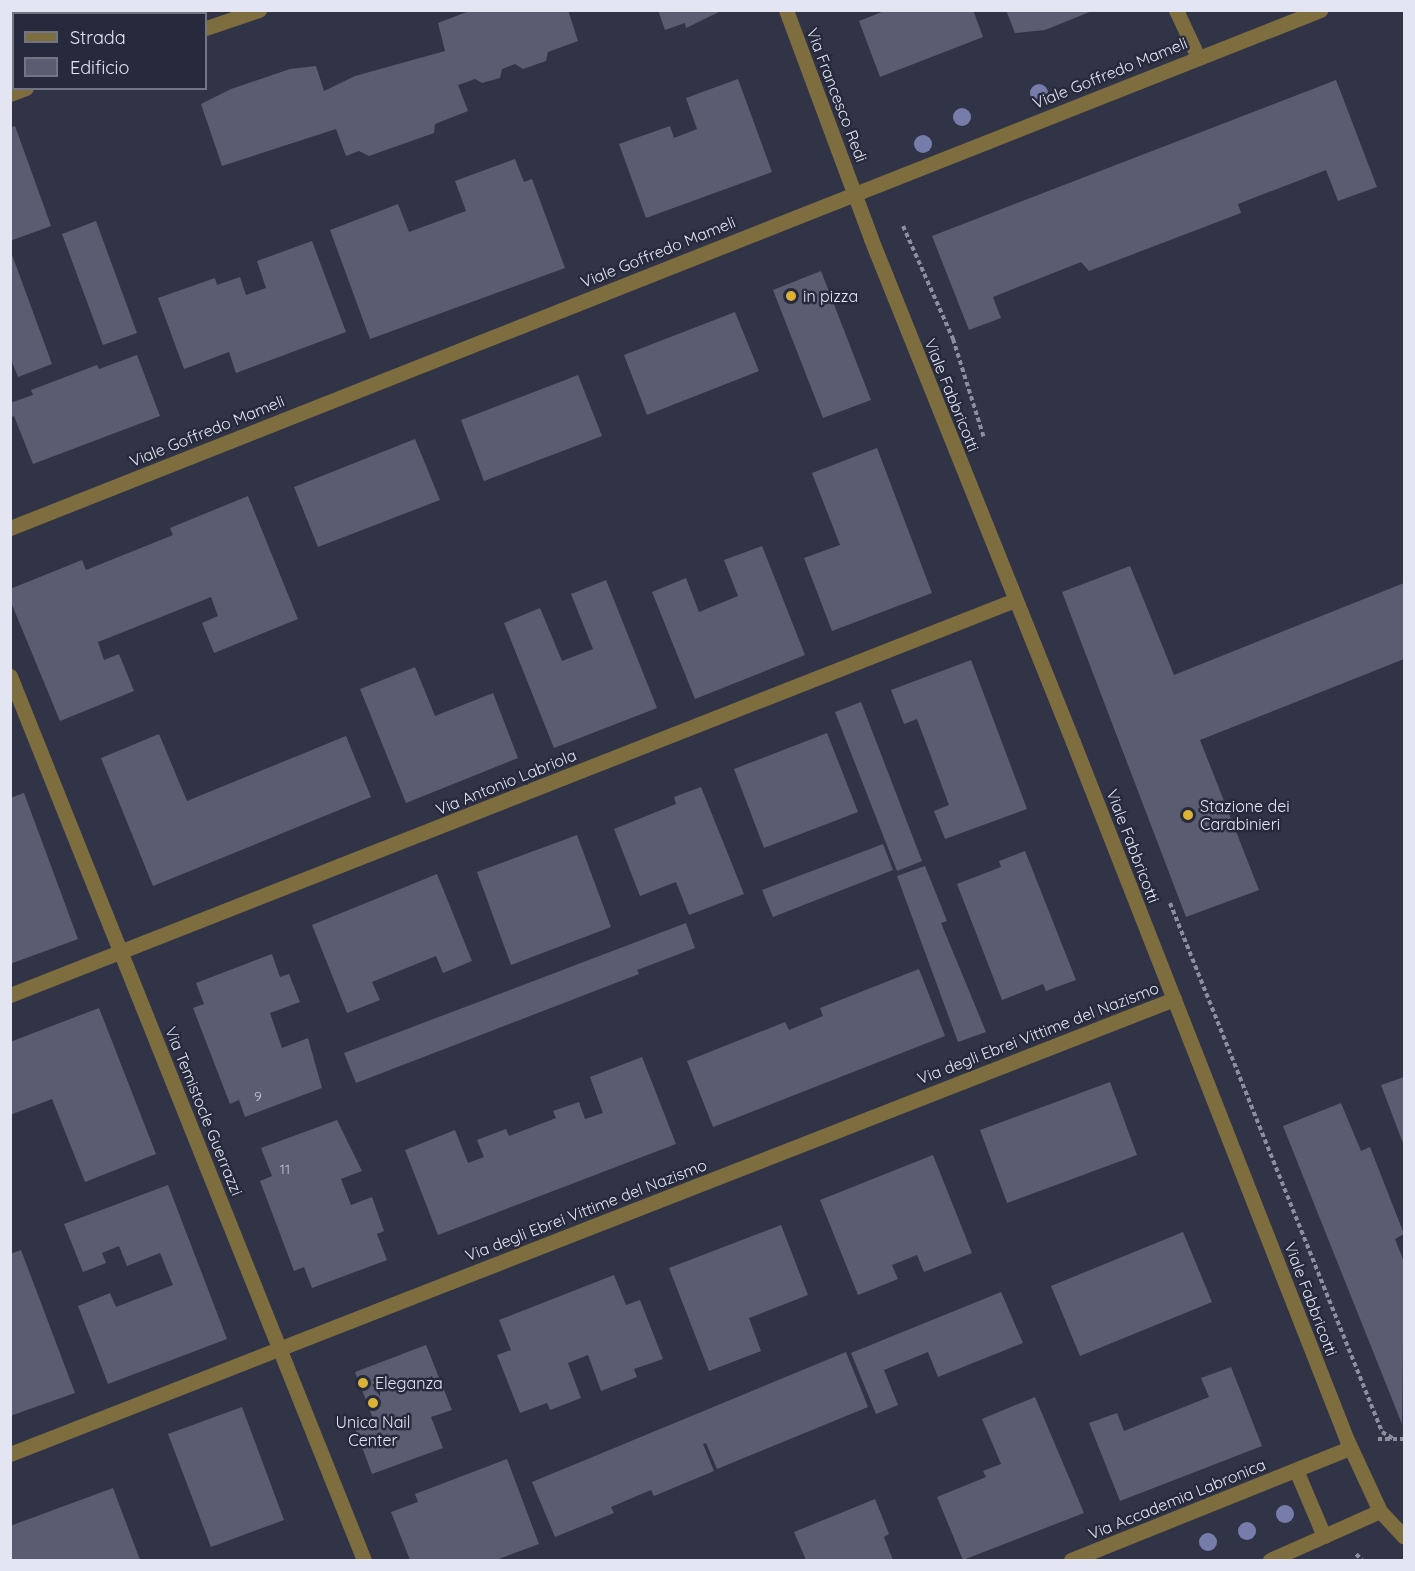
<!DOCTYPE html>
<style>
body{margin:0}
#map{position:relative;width:1415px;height:1571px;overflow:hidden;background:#313446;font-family:Quicksand,sans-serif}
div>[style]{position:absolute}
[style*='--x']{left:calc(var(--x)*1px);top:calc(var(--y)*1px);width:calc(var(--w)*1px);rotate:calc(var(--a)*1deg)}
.building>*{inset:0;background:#5a5d71}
.path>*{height:4px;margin-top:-2px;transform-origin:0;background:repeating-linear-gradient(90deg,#8c8f9e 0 4.5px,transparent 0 7.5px)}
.minor>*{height:15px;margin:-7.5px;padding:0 7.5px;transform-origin:7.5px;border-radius:7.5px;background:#7e6d3e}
.trees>*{width:18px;height:18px;margin:-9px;border-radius:50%;background:#767dab}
.dots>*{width:16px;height:16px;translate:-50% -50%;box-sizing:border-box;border:3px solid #272a3c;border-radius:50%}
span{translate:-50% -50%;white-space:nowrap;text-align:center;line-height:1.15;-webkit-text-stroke:5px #272a3c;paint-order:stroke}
.number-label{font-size:14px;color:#c1c4d2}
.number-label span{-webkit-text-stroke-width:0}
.street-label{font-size:16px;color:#e3e6f2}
.poi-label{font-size:16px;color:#e3e6f2}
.left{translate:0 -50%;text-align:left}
.frame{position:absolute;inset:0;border:12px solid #e3e6f2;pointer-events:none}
.legend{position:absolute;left:12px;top:12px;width:195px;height:78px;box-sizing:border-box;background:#272a3c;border:2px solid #727585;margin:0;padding:8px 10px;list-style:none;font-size:18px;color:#e3e6f2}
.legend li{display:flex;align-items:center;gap:12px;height:30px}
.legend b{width:30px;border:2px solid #727585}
</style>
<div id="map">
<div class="building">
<div style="clip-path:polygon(10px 10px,14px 17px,10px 25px)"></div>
<div style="clip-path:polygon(63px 10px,100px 10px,99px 14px)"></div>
<div style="clip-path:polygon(472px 10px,568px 10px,578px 41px,548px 52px,546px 61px,523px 69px,515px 64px,502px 69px,500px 78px,482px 83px,475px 79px,458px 85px,468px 111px,435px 124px,434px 133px,369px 156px,359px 151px,346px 156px,336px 129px,222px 166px,201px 104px,231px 89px,290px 69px,316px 66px,324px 91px,355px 76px,445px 51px,438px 23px)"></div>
<div style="clip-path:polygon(658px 10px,723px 10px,686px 28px,685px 23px,665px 30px)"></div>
<div style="clip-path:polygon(887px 10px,973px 10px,983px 37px,880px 77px,859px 21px)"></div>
<div style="clip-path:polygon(1006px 10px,1092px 10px,1092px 11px,1045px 30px,1015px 33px)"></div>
<div style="clip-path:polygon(738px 79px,772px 172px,646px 218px,619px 144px,670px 126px,674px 138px,697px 129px,686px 98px)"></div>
<div style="clip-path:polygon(1336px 80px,1377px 187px,1338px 201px,1326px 170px,1238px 204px,1241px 213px,1089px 271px,1081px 262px,993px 297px,1001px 318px,969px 330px,932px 236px)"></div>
<div style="clip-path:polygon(15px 126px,51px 226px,10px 241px,10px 128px)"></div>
<div style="clip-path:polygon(515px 159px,524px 182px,532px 179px,565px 268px,370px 339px,330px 230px,398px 204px,409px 232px,466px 211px,455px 181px)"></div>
<div style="clip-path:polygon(96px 221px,137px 333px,103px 345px,62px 234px)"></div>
<div style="clip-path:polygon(312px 241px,346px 332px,236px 373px,229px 352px,184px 369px,158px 298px,215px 278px,217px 285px,240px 277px,246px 295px,266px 288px,257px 261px)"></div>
<div style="clip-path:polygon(11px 252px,52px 364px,18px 377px,10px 357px)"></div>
<div style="clip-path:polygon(821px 271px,871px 400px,823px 418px,773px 290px)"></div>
<div style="clip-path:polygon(735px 312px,759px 371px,647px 415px,624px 355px)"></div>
<div style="clip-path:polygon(137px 355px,160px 416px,33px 464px,14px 416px,10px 418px,10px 403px,33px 395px,31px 390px,97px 365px,99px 369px)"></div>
<div style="clip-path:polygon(578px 375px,602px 436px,484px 481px,461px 420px)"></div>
<div style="clip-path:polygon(415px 439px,440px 500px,318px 547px,294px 487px)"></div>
<div style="clip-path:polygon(877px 448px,932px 593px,832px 631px,804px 558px,840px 545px,812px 473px)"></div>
<div style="clip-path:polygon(248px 496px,298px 619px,214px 653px,202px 623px,218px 616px,211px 597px,98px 642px,104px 660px,119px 654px,134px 691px,60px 721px,10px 600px,10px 589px,82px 560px,86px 570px,173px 535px,170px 528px)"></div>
<div style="clip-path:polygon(762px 546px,805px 655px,695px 699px,652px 592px,686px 578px,699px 612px,738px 596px,724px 560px)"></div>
<div style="clip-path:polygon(1130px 566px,1174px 675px,1404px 583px,1404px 659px,1200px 740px,1259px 890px,1186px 917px,1062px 592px)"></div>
<div style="clip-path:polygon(606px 580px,657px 708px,554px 748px,504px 623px,540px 608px,562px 661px,593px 649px,571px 594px)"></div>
<div style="clip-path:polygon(971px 660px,1027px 809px,945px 839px,934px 811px,949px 805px,917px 719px,904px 724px,891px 690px)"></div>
<div style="clip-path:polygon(415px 667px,435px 716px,493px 693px,518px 758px,406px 803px,360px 689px)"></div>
<div style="clip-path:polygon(861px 702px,922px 861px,897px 871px,835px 712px)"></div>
<div style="clip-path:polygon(827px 733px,858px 812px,764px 848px,734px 769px)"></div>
<div style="clip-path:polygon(159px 734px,187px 801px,346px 736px,371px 797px,153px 886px,101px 758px)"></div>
<div style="clip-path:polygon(701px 787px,744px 894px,689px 915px,676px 882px,640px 896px,614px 829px,676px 804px,674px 797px)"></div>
<div style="clip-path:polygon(24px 793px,78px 939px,10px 964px,10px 798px)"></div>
<div style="clip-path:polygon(577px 835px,611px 927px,511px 965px,477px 872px)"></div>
<div style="clip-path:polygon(883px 844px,893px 870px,773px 917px,762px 890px)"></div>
<div style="clip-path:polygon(1025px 851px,1076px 980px,1046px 991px,1043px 984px,1002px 1000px,957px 884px,1001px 867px,999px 861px)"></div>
<div style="clip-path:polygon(925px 866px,947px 921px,941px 923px,986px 1032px,958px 1042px,897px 876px)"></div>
<div style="clip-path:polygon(437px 874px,472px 961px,443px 973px,436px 956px,372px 982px,380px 1000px,347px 1013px,312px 925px)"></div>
<div style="clip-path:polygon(686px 923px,695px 948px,637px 970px,639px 974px,356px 1083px,344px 1053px)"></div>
<div style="clip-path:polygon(272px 954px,280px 977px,289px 974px,300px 1002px,270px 1013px,282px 1048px,308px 1038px,322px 1088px,245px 1117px,239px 1100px,230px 1104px,193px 1008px,204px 1004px,196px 983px)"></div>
<div style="clip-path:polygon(919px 969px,945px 1036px,713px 1127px,687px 1061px,785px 1022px,789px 1030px,823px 1016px,820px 1008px)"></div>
<div style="clip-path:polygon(99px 1008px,156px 1154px,85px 1182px,52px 1099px,10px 1115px,10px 1042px)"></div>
<div style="clip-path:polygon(642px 1057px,676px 1144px,438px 1235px,405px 1150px,455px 1130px,468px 1163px,484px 1157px,477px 1140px,506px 1129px,509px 1136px,556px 1118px,553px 1111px,579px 1102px,585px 1119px,603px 1113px,590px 1077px)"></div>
<div style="clip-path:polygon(1404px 1077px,1404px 1146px,1381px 1085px)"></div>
<div style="clip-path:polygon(1110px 1082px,1137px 1155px,1007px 1203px,980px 1130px)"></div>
<div style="clip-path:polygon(1341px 1103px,1361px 1151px,1370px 1147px,1404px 1234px,1395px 1239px,1404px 1262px,1402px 1424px,1283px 1126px)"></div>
<div style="clip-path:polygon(337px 1120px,362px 1171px,341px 1179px,351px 1205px,372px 1197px,384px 1231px,377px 1234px,387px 1260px,312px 1288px,304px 1267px,294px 1271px,260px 1181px,272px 1176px,261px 1148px)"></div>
<div style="clip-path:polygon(933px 1155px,972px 1253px,924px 1272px,917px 1255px,892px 1265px,898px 1279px,858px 1295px,820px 1200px)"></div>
<div style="clip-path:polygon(168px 1185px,227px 1339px,108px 1384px,78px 1306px,110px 1293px,116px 1307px,173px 1285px,160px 1253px,127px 1266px,119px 1246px,102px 1253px,106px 1263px,83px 1272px,64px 1224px)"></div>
<div style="clip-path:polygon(781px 1225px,808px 1295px,749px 1318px,761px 1351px,709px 1371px,669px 1268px)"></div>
<div style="clip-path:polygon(1183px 1232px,1212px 1302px,1080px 1356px,1051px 1286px)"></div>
<div style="clip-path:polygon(21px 1250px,75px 1393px,10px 1416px,10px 1254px)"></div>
<div style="clip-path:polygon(614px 1275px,626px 1305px,640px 1300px,663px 1359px,634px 1369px,637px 1377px,601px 1391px,588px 1355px,568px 1363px,581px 1398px,550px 1410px,547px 1403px,520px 1413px,497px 1355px,511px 1350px,499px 1320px)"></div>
<div style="clip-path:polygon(1001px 1292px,1023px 1343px,938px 1377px,928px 1352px,884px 1370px,898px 1405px,876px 1414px,851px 1353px)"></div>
<div style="clip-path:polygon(426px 1345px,452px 1410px,431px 1417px,443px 1448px,372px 1474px,355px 1428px,374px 1421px,355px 1372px)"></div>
<div style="clip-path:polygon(846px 1352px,868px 1407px,717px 1469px,706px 1443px,703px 1444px,714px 1471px,654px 1496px,651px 1490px,611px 1507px,614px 1513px,555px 1537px,532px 1482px)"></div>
<div style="clip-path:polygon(1231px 1367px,1262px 1446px,1120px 1501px,1089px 1423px,1117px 1413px,1124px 1431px,1209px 1397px,1201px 1378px)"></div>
<div style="clip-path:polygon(1035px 1397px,1084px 1513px,963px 1560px,937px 1497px,986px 1477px,983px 1471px,1001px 1464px,982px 1419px)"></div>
<div style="clip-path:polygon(242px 1407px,284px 1520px,211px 1547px,168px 1434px)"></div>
<div style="clip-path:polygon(507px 1459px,539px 1544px,496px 1560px,410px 1560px,391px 1512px,418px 1502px,415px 1494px)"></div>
<div style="clip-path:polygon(113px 1488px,140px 1560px,10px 1560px,10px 1526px)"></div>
<div style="clip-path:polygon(875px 1499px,889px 1534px,884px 1537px,893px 1560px,806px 1560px,794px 1532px)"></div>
</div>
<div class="path">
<div style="--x:903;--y:226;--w:124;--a:66.1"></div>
<div style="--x:953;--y:339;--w:104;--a:72.6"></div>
<div style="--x:1170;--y:903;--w:570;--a:68.16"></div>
<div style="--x:1382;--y:1432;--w:14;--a:30"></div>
<div style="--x:1378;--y:1439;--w:26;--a:0"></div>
<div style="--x:1356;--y:1554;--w:8;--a:45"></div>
</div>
<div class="minor">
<div style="--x:786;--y:10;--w:244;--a:69.6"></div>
<div style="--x:871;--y:239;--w:542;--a:68.12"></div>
<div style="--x:1073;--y:742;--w:750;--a:68.57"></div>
<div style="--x:1347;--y:1440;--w:78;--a:65.1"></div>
<div style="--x:1380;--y:1511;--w:35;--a:47"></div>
<div style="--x:1176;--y:10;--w:52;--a:64.9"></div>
<div style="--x:206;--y:28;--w:56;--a:-18.8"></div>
<div style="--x:10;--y:94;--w:17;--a:-21"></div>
<div style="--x:10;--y:528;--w:1409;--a:-21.57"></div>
<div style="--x:10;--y:676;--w:952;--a:68.18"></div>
<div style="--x:10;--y:995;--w:1080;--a:-21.46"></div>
<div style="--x:10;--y:1454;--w:1250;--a:-21.35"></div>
<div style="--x:1324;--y:1536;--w:61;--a:-24.1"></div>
<div style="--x:1071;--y:1560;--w:301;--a:-21.9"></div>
<div style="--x:1270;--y:1560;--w:59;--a:-24"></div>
<div style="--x:1324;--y:1536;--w:72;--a:-113"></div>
</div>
<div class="trees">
<div style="left:1039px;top:93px"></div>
<div style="left:962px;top:117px"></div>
<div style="left:923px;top:144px"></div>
<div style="left:1285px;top:1514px"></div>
<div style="left:1247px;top:1531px"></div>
<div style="left:1208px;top:1542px"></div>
</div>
<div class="dots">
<div style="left:791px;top:296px;background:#dbb233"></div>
<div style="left:1188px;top:815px;background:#dbb233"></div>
<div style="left:363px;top:1383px;background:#dbb233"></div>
<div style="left:373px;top:1403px;background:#dbb233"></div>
</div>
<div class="number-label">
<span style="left:258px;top:1096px">9</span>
<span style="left:285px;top:1169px">11</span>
</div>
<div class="street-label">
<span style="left:1110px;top:73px;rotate:-22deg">Viale Goffredo Mameli</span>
<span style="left:837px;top:95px;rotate:69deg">Via Francesco Redi</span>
<span style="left:658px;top:252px;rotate:-22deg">Viale Goffredo Mameli</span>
<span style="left:952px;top:395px;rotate:68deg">Viale Fabbricotti</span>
<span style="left:207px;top:431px;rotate:-22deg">Viale Goffredo Mameli</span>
<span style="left:506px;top:782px;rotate:-22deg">Via Antonio Labriola</span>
<span style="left:1133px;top:846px;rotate:69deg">Viale Fabbricotti</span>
<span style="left:1038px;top:1033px;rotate:-21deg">Via degli Ebrei Vittime del Nazismo</span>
<span style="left:204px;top:1111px;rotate:68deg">Via Temistocle Guerrazzi</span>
<span style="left:586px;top:1210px;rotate:-21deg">Via degli Ebrei Vittime del Nazismo</span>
<span style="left:1311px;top:1299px;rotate:69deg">Viale Fabbricotti</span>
<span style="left:1177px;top:1499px;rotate:-22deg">Via Accademia Labronica</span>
</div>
<div class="poi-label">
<span class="left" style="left:803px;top:296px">in pizza</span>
<span class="left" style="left:1200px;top:815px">Stazione dei<br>Carabinieri</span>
<span class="left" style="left:375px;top:1383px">Eleganza</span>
<span style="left:373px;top:1431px">Unica Nail<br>Center</span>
</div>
<div class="frame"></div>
<ul class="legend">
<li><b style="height:8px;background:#7e6d3e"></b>Strada</li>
<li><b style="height:16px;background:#5a5d71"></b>Edificio</li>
</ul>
</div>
